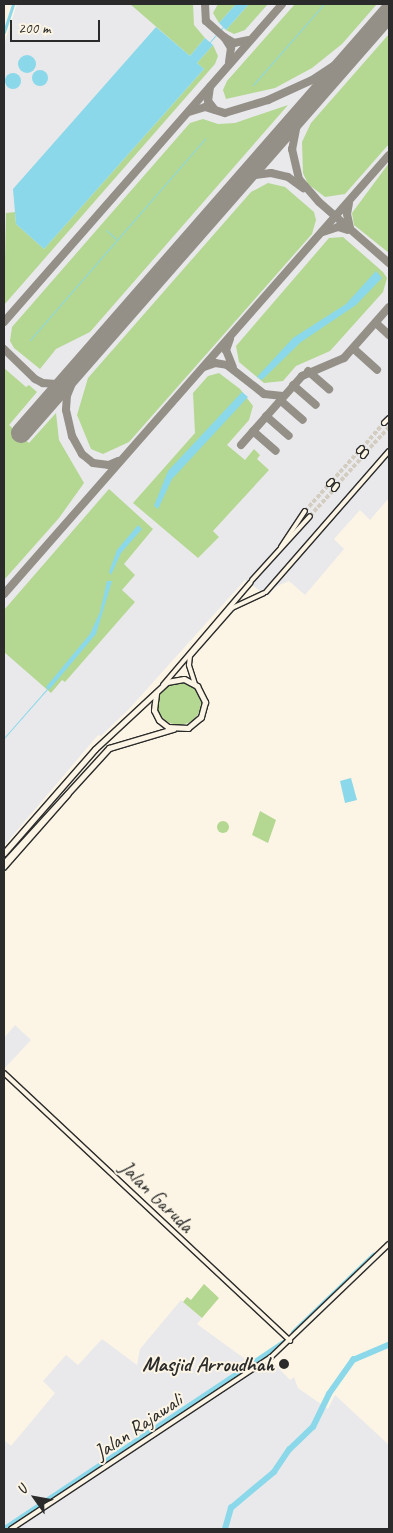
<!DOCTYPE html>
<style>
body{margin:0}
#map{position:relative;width:393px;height:1533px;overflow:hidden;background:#fcf5e5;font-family:Caveat,sans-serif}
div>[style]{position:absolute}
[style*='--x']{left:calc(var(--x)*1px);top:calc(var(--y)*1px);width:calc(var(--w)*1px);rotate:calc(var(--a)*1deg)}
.built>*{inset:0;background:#e9e9ec}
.green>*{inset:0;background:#b4d791}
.round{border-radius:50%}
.water>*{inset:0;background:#8ad8e9}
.stream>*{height:1px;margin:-0.5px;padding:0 0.5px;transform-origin:0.5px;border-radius:0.5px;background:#8ad8e9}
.canal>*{height:3px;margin:-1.5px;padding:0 1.5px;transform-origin:1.5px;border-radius:1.5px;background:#8ad8e9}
.river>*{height:5.5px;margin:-2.75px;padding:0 2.75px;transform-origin:2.75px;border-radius:2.75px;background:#8ad8e9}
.taxiway>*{height:8px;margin:-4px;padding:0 4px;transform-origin:4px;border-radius:4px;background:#949088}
.runway>*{height:20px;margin:-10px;padding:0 10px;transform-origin:10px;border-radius:10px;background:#949088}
.tertiary-tunnel>*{height:4px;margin-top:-2px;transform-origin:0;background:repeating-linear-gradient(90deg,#d2cdc0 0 4px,transparent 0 6px)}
.roads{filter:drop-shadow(1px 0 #2b2b2b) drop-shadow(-1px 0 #2b2b2b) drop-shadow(0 1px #2b2b2b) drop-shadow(0 -1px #2b2b2b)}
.tertiary>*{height:4px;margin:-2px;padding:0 2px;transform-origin:2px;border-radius:2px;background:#fcf5e5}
.trunk>*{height:5px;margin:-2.5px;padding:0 2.5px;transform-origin:2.5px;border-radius:2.5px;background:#fcf5e5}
.dots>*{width:14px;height:14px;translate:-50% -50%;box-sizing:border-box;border:2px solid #fcf5e5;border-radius:50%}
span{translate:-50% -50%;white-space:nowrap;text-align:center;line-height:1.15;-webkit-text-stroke:4px #fcf5e5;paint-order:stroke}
.street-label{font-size:21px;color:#2b2b2b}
.poi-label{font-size:21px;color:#2b2b2b;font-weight:700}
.right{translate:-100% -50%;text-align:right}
.frame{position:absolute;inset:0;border:5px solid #2b2b2b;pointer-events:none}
.north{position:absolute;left:10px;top:1473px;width:50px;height:50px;-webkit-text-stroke:4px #fcf5e5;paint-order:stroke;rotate:302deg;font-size:14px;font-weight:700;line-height:20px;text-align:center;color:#2b2b2b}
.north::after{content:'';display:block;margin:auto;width:18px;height:22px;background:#2b2b2b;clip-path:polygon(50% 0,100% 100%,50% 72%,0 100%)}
.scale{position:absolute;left:10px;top:20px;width:90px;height:22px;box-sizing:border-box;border:2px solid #2b2b2b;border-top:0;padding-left:6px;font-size:15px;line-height:18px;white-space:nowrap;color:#2b2b2b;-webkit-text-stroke:4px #fcf5e5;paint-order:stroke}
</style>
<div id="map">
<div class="built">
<div style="clip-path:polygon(17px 4px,389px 4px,389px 498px,370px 520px,360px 510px,334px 539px,344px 549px,305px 595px,289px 581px,277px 586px,267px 596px,245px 580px,129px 709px,101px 736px,98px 735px,4px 846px,4px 45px)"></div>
<div style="clip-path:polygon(15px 1025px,31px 1040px,4px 1069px,4px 1038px)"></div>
<div style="clip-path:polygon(181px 1300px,202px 1318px,197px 1324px,256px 1367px,269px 1358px,290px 1380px,294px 1377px,298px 1388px,328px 1409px,335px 1395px,389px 1445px,389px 1529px,9px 1529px,4px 1524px,4px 1440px,11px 1446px,55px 1393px,43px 1381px,66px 1355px,78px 1365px,102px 1339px,137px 1365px,140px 1349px)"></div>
</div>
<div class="green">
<div style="clip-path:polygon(130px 4px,193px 4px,194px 25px,205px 38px,190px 56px)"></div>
<div style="clip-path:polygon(218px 4px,236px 4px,219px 23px,213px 13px)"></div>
<div style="clip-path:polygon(249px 4px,268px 4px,245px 30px,234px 34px,226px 30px)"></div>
<div style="clip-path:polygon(295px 4px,377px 4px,342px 44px,312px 68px,275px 88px,226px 99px,223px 90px,227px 81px)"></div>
<div style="clip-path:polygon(389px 34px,389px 144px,345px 194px,325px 197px,308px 184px,303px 173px,302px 142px,311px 123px)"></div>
<div style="clip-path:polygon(213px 45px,218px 56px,215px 64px,4px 305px,6px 213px,15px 212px,16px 224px,44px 249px,197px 77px,204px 69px,197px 63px)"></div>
<div style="clip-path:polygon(288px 105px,90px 332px,56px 349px,40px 369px,14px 348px,10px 341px,12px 327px,190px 123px,203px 119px,218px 124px,235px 123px)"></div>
<div style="clip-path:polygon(389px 163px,389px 253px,354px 225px,352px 213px)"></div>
<div style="clip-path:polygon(268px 183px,285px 187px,314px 212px,316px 220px,312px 234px,129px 442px,103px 454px,91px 449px,77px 415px,88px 378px,251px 192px)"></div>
<div style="clip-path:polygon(343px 237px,383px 272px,387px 278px,383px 292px,330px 351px,296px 366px,283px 381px,264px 383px,239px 362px,236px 346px,329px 238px)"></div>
<div style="clip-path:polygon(4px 368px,26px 387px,29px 385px,37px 392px,9px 425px,29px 443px,56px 413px,59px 440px,84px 483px,59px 518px,4px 580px)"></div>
<div style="clip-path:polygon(219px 373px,240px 389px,253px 406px,249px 420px,227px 445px,245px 460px,254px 449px,260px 455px,257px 459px,269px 470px,213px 531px,219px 537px,198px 558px,133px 503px,195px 433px,193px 393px,208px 376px)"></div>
<div style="clip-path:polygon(109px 489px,153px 529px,124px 564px,135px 575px,122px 590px,135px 602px,65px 682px,62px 680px,51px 693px,4px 652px,4px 610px)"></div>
<div class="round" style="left:157px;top:681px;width:44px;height:44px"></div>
<div style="clip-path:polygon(260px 811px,276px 820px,268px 843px,252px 835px)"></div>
<div class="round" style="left:217px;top:821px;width:12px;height:12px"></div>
<div style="clip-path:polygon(204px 1284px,219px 1298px,202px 1318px,183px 1302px,187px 1297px,191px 1300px)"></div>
</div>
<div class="water">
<div style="clip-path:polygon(236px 4px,249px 4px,226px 30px,219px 23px)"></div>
<div style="clip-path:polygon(156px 27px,190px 56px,205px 38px,213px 45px,197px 63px,204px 69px,44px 249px,16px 224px,13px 189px)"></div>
<div class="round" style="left:18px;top:55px;width:18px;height:18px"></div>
<div class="round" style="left:32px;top:70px;width:16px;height:16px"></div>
<div class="round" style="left:5px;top:73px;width:16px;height:16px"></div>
<div style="clip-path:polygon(376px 271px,382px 278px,356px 305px,301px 342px,262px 380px,257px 377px,293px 338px,346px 304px)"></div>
<div style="clip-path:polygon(242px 392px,248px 397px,172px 479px,158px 509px,154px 506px,168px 471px)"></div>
<div style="clip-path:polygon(138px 525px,142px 529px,121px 553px,111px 575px,109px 572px,117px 550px)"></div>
<div style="clip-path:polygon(107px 581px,112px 581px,96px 634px,49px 690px,46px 687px,90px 634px,100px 612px)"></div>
<div style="clip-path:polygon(351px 778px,357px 800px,345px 803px,340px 781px)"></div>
</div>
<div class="stream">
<div style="--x:209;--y:43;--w:21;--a:-49"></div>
<div style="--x:253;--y:85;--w:108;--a:-48.8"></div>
<div style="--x:106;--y:230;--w:13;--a:42"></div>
<div style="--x:30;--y:340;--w:267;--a:-49"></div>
<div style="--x:4;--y:738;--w:67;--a:-48.7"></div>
</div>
<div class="canal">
<div style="--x:4;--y:32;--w:29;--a:-72"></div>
</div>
<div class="river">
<div style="--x:294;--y:1333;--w:111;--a:-43.9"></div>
<div style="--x:5;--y:1529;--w:335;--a:-33.7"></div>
<div style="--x:225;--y:1529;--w:22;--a:-74"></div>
<div style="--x:231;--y:1508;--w:56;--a:-39.9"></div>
<div style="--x:274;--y:1472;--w:27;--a:-56"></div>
<div style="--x:289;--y:1450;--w:33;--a:-44"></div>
<div style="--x:313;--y:1427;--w:37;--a:-64"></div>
<div style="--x:329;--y:1394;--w:42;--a:-54.8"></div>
<div style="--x:353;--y:1360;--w:39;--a:-23"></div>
</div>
<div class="taxiway">
<div style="--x:205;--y:4;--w:17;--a:87"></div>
<div style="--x:206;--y:21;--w:24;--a:42"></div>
<div style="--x:229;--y:62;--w:14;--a:-82"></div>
<div style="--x:231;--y:48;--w:13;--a:-122"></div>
<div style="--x:224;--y:37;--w:12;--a:31"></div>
<div style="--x:234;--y:43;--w:14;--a:-12"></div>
<div style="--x:210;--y:87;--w:14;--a:98"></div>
<div style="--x:208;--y:101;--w:11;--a:52"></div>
<div style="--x:189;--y:112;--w:17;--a:-17"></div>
<div style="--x:205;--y:107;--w:21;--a:17"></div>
<div style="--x:225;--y:113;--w:45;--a:-16.8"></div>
<div style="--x:268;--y:100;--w:48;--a:-24.4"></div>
<div style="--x:312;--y:80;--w:49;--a:-33.4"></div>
<div style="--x:299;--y:114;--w:36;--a:101"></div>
<div style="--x:292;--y:149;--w:31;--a:77"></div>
<div style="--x:299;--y:179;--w:30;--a:49"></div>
<div style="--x:319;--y:202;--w:93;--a:41.1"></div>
<div style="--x:239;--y:183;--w:18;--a:-27"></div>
<div style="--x:255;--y:175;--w:16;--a:-7"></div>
<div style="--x:271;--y:173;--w:17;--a:13"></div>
<div style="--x:288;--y:177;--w:19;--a:36"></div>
<div style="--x:349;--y:203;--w:11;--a:100"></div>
<div style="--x:347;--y:214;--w:14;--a:78"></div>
<div style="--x:323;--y:232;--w:16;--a:-18"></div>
<div style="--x:338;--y:227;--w:10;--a:17"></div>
<div style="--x:4;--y:322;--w:422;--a:-48.8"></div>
<div style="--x:376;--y:323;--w:18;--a:43"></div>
<div style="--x:230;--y:339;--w:12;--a:110"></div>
<div style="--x:226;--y:350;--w:18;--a:68"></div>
<div style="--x:4;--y:349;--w:43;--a:44.1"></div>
<div style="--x:35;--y:379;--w:9;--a:27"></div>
<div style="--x:43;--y:383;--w:13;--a:4"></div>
<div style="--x:56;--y:384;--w:17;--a:-28"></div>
<div style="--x:354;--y:349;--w:31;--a:42"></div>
<div style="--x:79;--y:366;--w:31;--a:112"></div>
<div style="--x:67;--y:395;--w:15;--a:94"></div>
<div style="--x:66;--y:410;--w:27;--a:77"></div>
<div style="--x:72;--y:436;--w:21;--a:61"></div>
<div style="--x:82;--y:454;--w:14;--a:39"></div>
<div style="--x:93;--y:463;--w:16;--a:7"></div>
<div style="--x:109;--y:465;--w:10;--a:-24"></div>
<div style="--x:204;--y:367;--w:12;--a:-20"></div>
<div style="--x:215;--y:363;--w:12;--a:9"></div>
<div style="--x:227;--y:365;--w:47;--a:38.1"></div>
<div style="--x:264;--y:394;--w:19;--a:6"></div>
<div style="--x:308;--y:371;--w:28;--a:41"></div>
<div style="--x:293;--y:385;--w:30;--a:41"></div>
<div style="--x:280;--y:400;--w:30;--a:41"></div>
<div style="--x:266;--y:416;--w:30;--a:41"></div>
<div style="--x:253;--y:431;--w:30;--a:41"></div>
<div style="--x:241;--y:445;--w:92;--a:-48.5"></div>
<div style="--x:302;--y:376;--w:46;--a:-23.2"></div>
<div style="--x:344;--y:358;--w:68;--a:-48.6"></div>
<div style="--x:4;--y:594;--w:584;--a:-48.75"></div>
</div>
<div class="runway">
<div style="--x:21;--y:433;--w:559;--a:-48.84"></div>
</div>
<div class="tertiary-tunnel">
<div style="--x:362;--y:448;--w:33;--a:-49"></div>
<div style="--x:366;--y:452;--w:34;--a:-47"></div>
<div style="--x:332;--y:481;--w:40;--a:-48"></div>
<div style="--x:337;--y:485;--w:39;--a:-48"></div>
<div style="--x:305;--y:511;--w:36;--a:-48"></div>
<div style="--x:310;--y:516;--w:36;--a:-48"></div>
</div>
<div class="roads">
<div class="tertiary">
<div style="--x:384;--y:423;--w:7;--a:-45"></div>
<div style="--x:359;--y:451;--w:4;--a:-45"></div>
<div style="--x:363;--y:456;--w:5;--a:-53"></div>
<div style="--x:329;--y:484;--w:4;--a:-45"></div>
<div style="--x:334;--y:489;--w:5;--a:-53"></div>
<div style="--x:281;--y:547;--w:43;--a:-56.3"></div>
<div style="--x:252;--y:580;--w:86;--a:-47.8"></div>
<div style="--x:266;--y:592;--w:187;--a:-48.9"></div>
<div style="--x:195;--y:684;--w:20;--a:-108"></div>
<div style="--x:189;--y:665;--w:9;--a:-84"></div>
<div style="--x:190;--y:656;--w:64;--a:-48.8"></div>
<div style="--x:232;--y:608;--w:35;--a:-25"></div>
<div style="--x:163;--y:685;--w:135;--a:-49.5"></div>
<div style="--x:4;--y:868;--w:98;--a:-48.7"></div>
<div style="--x:4;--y:1073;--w:392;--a:43.1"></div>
<div style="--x:11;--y:1529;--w:312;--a:-33.5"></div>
<div style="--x:271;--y:1357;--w:163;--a:-43.8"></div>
</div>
<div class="trunk">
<div style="--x:4;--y:853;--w:138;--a:-48.8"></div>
<div style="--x:95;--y:749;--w:98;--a:-42.9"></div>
<div style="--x:167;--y:682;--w:17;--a:-10"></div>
<div style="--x:184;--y:679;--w:15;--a:28"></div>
<div style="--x:197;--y:686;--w:18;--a:63"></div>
<div style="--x:205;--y:702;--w:16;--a:105"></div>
<div style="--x:201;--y:717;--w:17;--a:140"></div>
<div style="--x:188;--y:728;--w:20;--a:-177"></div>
<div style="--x:168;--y:727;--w:11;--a:-142"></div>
<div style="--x:159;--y:720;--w:11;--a:-117"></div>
<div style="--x:154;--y:710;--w:17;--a:-83"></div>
<div style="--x:4;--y:863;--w:156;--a:-47.6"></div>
<div style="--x:109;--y:748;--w:67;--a:-16.5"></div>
</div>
</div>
<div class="dots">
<div style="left:284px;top:1364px;background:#2b2b2b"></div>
</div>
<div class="street-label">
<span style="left:157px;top:1196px;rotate:44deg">Jalan Garuda</span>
<span style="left:138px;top:1426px;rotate:-34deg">Jalan Rajawali</span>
</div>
<div class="poi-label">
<span class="right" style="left:274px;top:1364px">Masjid Arroudhah</span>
</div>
<div class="frame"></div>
<div class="north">U</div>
<div class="scale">200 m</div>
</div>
